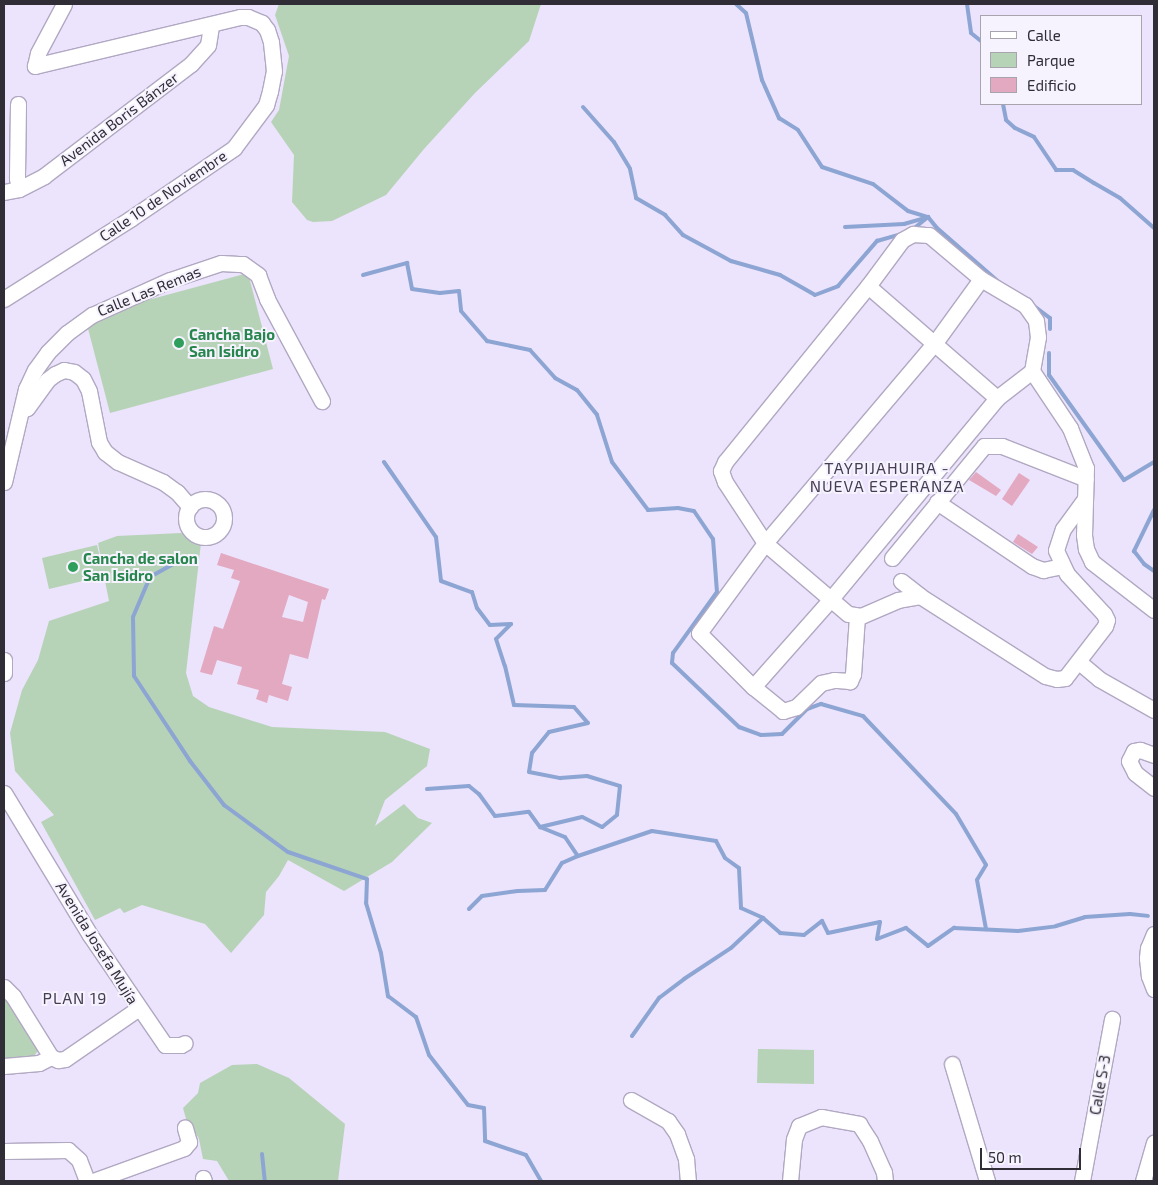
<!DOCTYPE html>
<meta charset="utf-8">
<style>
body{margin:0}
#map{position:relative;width:1158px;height:1185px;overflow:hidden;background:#ece3fd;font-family:"Exo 2",sans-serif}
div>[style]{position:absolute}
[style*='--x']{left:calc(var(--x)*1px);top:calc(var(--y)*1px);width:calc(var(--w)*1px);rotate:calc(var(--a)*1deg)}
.green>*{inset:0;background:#b7d3b7}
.stream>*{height:4px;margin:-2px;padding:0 2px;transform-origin:2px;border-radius:2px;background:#8ca5d3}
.building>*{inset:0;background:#e2a9c0}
.roads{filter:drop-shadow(1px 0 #b1a8c2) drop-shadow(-1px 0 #b1a8c2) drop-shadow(0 1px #b1a8c2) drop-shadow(0 -1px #b1a8c2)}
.minor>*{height:15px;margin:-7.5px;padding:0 7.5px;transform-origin:7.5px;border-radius:7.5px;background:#fff}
.minor>.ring{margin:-7.5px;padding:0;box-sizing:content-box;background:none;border:15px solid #fff;border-radius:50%}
.dots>*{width:14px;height:14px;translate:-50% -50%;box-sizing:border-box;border:2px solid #f6f3fe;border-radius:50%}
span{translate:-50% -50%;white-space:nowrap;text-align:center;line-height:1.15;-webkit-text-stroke:4px #f6f3fe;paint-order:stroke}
.street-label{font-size:15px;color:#312d37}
.leisure-label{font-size:15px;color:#27864d;font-weight:700}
.left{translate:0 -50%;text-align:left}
.neighbourhood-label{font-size:16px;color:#453d53;letter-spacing:1px}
.frame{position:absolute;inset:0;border:5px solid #312d37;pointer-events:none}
.legend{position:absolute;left:980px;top:15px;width:162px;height:90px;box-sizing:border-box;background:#f6f3fe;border:1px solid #a7a4ae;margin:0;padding:6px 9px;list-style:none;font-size:15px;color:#312d37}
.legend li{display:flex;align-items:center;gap:10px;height:25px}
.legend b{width:25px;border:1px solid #a7a4ae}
.scale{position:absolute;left:980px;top:1148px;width:101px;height:22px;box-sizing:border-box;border:2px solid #312d37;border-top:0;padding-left:6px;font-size:15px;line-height:18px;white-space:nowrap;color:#312d37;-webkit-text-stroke:4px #f6f3fe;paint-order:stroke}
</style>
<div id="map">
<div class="green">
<div style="clip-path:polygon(279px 4px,541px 4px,529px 41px,475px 93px,424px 149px,386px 195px,332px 221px,313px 222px,307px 220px,292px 202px,294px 155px,271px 122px,279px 110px,289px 56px,275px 15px)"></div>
<div style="clip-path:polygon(248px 273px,273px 369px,110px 413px,85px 317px)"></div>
<div style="clip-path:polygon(181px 533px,201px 543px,186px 673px,193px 696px,209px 707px,272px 727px,385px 732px,430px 749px,427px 766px,385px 800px,375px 826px,404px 804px,418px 818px,432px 823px,392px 862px,344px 891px,288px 860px,279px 876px,266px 892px,264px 915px,231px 953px,205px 924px,142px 905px,124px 913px,120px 908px,95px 920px,41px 822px,54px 815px,15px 771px,10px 733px,22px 690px,38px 660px,49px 621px,109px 601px,104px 576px,49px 589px,42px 558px,97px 545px,103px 570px,98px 543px,117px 536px)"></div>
<div style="clip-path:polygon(4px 996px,39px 1049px,33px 1058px,4px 1059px)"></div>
<div style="clip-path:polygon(758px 1049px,814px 1050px,814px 1084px,757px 1083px)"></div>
<div style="clip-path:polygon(257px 1064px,289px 1078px,345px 1124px,338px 1181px,229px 1181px,217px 1161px,203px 1159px,199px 1139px,191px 1125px,188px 1126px,183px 1108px,198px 1093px,200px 1083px,232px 1065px)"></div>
</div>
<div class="stream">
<div style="--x:736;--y:4;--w:13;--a:42"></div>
<div style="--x:746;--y:13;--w:69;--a:76.6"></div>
<div style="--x:762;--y:80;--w:42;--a:65.9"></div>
<div style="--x:779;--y:118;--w:22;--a:32"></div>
<div style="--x:798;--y:130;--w:44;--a:57"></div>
<div style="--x:822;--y:167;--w:54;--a:18.4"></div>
<div style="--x:873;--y:184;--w:44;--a:37.6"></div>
<div style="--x:908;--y:211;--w:21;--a:17"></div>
<div style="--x:967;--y:4;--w:29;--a:82"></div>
<div style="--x:971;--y:33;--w:14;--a:39"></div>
<div style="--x:1003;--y:104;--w:16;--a:79"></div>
<div style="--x:1006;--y:120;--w:12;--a:42"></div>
<div style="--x:1015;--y:128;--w:21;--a:25"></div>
<div style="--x:1034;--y:137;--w:40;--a:56"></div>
<div style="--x:1056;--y:170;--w:17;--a:0"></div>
<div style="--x:1073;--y:170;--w:25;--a:32"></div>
<div style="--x:1094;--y:183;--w:30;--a:30"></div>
<div style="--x:1120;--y:198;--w:45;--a:41.4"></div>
<div style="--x:583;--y:107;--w:47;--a:48.5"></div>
<div style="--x:614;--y:142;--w:31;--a:59"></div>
<div style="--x:630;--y:169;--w:30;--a:78"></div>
<div style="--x:636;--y:198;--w:34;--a:30"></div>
<div style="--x:665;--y:215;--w:27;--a:48"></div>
<div style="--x:683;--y:235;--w:55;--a:28.4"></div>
<div style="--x:731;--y:261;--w:51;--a:15.9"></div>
<div style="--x:780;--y:275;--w:40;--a:29.7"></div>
<div style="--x:815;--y:295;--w:25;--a:-21"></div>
<div style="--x:838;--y:286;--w:60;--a:-49.1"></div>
<div style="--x:877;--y:241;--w:25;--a:-16"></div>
<div style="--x:845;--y:227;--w:59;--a:-2.9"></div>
<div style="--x:904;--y:224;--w:25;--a:-16"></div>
<div style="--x:928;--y:217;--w:14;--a:51"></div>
<div style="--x:937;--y:228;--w:82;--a:41.1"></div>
<div style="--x:912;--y:230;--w:21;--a:-39"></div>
<div style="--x:363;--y:275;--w:46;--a:-15.3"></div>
<div style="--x:407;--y:263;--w:26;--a:79"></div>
<div style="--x:412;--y:289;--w:28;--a:8"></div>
<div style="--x:440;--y:293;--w:19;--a:-6"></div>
<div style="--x:459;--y:291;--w:20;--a:84"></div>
<div style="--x:461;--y:311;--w:40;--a:49"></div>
<div style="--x:487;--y:341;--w:44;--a:11.8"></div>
<div style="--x:530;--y:350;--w:38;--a:48"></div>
<div style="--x:555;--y:378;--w:25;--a:29"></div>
<div style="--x:577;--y:390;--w:32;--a:51"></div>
<div style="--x:597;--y:415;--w:49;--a:72.3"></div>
<div style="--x:612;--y:462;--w:60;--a:53.1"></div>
<div style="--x:648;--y:510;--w:30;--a:-4"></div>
<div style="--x:678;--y:508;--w:16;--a:11"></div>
<div style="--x:694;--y:511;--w:34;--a:56"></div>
<div style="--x:713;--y:539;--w:53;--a:85.7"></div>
<div style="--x:717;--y:592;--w:75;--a:125.8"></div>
<div style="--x:673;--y:653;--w:10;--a:96"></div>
<div style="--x:672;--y:663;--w:93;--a:43.7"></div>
<div style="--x:739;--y:727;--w:23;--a:20"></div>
<div style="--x:761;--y:735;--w:21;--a:-3"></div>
<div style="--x:782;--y:734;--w:35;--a:-45"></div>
<div style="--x:807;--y:709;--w:15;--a:-20"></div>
<div style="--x:821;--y:704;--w:44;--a:15.9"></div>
<div style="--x:863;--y:716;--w:135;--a:46.5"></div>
<div style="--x:956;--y:814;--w:59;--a:59.5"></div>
<div style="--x:986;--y:865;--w:17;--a:121"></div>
<div style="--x:977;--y:880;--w:50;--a:79.6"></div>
<div style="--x:1034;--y:306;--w:20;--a:37"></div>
<div style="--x:1050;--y:318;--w:11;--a:90"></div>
<div style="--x:1049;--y:353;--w:22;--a:90"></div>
<div style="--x:1049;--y:375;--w:129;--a:54.5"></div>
<div style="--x:1124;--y:480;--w:35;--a:-31"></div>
<div style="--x:384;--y:462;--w:91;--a:55.3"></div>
<div style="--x:436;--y:537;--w:44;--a:83.5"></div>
<div style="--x:441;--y:581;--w:33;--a:20"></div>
<div style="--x:472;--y:592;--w:17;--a:73"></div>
<div style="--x:477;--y:608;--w:21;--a:53"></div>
<div style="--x:490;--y:625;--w:21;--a:-3"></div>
<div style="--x:511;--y:624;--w:21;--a:135"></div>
<div style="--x:496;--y:639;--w:28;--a:72"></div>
<div style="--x:505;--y:666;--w:40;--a:77"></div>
<div style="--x:514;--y:705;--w:60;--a:1.9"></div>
<div style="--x:574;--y:707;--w:21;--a:49"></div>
<div style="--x:588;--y:723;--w:40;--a:167"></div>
<div style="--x:549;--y:732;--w:27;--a:129"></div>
<div style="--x:532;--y:753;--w:19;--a:99"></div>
<div style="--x:529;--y:772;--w:32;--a:11"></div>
<div style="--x:560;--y:778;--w:27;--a:-4"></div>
<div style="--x:587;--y:776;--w:34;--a:17"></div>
<div style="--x:620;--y:786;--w:29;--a:96"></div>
<div style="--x:617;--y:815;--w:19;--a:141"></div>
<div style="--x:602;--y:827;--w:22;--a:-153"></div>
<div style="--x:582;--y:817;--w:43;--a:166.6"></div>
<div style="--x:1154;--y:510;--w:46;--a:116"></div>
<div style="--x:1134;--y:551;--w:16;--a:52"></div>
<div style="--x:1144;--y:564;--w:12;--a:35"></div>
<div style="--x:177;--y:562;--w:31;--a:151"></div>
<div style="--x:150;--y:577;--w:43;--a:113"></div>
<div style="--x:133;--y:617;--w:59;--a:89"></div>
<div style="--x:134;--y:676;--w:102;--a:56.6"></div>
<div style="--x:190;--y:761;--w:56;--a:52.3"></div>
<div style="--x:224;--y:805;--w:79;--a:36.3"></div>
<div style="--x:288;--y:852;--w:83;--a:18.9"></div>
<div style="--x:367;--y:879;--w:24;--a:92"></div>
<div style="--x:366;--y:903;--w:52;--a:73.3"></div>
<div style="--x:381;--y:953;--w:44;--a:80.8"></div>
<div style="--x:388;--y:996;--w:35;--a:37"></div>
<div style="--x:416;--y:1017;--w:40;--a:71.1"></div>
<div style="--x:429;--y:1055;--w:63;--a:52"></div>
<div style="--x:468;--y:1105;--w:16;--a:11"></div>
<div style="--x:484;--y:1108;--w:33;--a:88"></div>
<div style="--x:485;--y:1141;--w:43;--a:18.9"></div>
<div style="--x:526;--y:1155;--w:30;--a:60"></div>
<div style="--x:427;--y:789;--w:42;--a:-4.1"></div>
<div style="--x:469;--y:786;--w:13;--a:39"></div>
<div style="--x:479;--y:794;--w:27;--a:54"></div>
<div style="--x:495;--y:816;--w:34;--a:-7"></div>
<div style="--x:529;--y:812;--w:19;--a:54"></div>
<div style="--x:540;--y:827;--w:27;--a:22"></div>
<div style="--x:565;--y:837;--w:23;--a:56"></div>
<div style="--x:578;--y:856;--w:78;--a:-18.7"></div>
<div style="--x:652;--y:831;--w:65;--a:8.9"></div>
<div style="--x:716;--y:841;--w:19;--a:62"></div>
<div style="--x:725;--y:858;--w:17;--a:36"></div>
<div style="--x:739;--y:868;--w:40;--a:87.1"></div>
<div style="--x:741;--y:908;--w:24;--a:24"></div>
<div style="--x:763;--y:918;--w:23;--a:41"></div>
<div style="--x:780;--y:933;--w:24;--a:5"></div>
<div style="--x:804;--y:935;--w:23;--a:-38"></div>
<div style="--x:822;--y:921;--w:13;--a:63"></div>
<div style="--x:828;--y:933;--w:53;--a:-11.9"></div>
<div style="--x:880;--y:922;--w:17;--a:100"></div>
<div style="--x:877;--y:939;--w:31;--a:-21"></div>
<div style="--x:906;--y:928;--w:28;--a:39"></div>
<div style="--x:928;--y:946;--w:32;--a:-35"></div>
<div style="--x:954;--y:928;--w:64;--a:2.7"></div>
<div style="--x:1018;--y:931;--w:38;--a:-7"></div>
<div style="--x:1056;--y:926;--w:30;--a:-17"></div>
<div style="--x:1085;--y:917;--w:45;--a:-3.8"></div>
<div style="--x:1130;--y:914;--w:18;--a:6"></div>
<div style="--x:469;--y:909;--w:18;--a:-45"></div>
<div style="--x:482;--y:896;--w:36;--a:-8"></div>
<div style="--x:518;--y:891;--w:27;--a:-2"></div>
<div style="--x:545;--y:890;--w:32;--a:-58"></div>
<div style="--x:562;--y:863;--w:17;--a:-24"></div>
<div style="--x:632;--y:1036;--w:47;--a:-54.6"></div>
<div style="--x:659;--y:998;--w:31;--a:-37"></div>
<div style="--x:684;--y:979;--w:56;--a:-33.4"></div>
<div style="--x:731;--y:948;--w:44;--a:-43.2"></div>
<div style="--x:262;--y:1154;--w:27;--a:84"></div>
</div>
<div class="building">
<div style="clip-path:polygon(976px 472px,1001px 490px,996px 496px,969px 480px)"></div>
<div style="clip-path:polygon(1019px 473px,1030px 480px,1012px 506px,1002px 499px)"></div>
<div style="clip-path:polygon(1018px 534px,1038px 547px,1032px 554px,1013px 542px)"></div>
<div style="clip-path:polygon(evenodd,221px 553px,329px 589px,325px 600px,322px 599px,308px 659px,290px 654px,282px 684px,292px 687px,288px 701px,269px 695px,267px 703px,256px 699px,259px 690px,237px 684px,242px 667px,217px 660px,212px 675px,200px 672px,214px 626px,223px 629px,240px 581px,231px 578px,234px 570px,217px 565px,221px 553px,289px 595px,308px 602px,303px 622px,282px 617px,289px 595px)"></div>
</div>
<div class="roads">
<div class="minor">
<div style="--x:18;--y:104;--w:74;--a:90.8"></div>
<div style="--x:17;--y:178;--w:11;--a:80"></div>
<div style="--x:4;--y:192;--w:15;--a:-11"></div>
<div style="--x:19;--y:189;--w:28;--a:-27"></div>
<div style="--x:44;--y:176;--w:185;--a:-37.3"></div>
<div style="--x:191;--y:64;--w:25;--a:-48"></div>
<div style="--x:208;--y:45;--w:20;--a:-81"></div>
<div style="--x:868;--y:286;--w:171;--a:41"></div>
<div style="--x:4;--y:299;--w:149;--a:-32.4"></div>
<div style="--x:130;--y:219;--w:126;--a:-34.3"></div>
<div style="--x:234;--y:148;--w:54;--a:-53.3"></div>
<div style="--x:266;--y:105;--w:15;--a:-74"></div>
<div style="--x:270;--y:91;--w:20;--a:-79"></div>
<div style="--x:274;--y:71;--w:29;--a:-96"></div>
<div style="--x:271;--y:42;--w:13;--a:-108"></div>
<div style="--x:267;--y:30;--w:9;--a:-126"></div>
<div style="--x:262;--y:23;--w:15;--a:-157"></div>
<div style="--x:248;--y:17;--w:8;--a:180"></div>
<div style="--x:240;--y:17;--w:211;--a:166.6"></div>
<div style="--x:35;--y:66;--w:13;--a:-77"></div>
<div style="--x:38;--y:53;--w:55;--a:-62"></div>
<div style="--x:22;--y:410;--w:5;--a:-22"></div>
<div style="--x:27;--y:408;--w:34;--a:-54"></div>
<div style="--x:47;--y:380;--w:10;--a:-37"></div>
<div style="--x:55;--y:374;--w:10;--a:-24"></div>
<div style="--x:64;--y:370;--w:10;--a:11"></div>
<div style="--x:74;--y:372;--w:11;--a:38"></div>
<div style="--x:83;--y:379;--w:13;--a:63"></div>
<div style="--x:89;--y:391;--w:52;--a:78.9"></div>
<div style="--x:99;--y:442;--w:12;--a:59"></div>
<div style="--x:105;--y:452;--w:16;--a:38"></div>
<div style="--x:118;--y:462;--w:49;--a:24"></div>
<div style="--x:163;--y:482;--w:17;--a:36"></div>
<div style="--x:177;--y:492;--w:20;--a:49"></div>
<div style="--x:4;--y:482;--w:96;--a:-76.7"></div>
<div style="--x:26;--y:389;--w:21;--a:-65"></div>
<div style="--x:35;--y:370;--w:22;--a:-54"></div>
<div style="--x:48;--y:352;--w:27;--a:-45"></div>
<div style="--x:67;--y:333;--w:31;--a:-36"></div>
<div style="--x:92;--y:315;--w:85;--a:-24.2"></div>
<div style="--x:170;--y:280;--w:54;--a:-18.4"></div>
<div style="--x:221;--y:263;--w:22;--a:3"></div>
<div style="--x:243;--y:264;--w:19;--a:36"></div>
<div style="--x:258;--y:275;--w:26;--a:69"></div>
<div style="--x:267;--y:299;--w:116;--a:61.7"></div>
<div class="ring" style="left:186px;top:499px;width:23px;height:23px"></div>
<div style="--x:937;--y:502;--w:115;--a:34"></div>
<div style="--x:1032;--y:566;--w:12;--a:20"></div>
<div style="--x:1043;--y:570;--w:19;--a:-12"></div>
<div style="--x:892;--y:558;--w:145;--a:-50.6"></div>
<div style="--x:984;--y:446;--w:18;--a:0"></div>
<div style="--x:1002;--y:446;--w:90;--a:21.4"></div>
<div style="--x:901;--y:581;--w:24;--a:38"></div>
<div style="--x:920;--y:596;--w:148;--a:32.6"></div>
<div style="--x:1045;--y:676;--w:12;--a:14"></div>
<div style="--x:1057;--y:679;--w:8;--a:-7"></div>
<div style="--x:1065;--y:678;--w:66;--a:-52.4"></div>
<div style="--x:1105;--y:626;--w:6;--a:-72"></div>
<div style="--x:1107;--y:620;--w:7;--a:-117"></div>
<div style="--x:1104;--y:614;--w:54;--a:-132.8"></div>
<div style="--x:1067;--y:574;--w:26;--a:-115"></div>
<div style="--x:1056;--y:550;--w:22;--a:-72"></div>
<div style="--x:1063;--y:529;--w:37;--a:-54"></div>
<div style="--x:920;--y:596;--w:22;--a:170"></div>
<div style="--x:898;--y:600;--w:40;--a:156.6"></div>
<div style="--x:861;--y:616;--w:13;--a:-171"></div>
<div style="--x:848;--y:614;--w:109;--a:-139.5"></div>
<div style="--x:765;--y:543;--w:73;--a:-123.3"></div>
<div style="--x:725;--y:482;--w:12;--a:-110"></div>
<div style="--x:721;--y:471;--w:10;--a:-66"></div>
<div style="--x:725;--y:462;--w:227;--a:-50.9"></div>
<div style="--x:868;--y:286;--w:57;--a:-53.5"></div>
<div style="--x:902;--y:240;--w:13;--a:-29"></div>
<div style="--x:913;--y:234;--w:16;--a:4"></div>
<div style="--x:929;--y:235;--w:68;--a:40.2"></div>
<div style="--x:981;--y:279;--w:51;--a:30.6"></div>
<div style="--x:1025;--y:305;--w:19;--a:55"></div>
<div style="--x:1036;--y:321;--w:16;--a:83"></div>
<div style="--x:1038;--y:337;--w:35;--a:100"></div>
<div style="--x:1032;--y:371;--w:69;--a:56.3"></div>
<div style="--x:1070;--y:428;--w:43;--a:68.2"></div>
<div style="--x:1086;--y:468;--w:67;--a:91.7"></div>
<div style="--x:1084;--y:535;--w:14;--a:82"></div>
<div style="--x:1086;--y:549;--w:14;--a:65"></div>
<div style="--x:1092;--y:562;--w:78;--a:37.7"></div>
<div style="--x:857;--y:616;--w:58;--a:93.9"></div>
<div style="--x:853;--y:674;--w:8;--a:113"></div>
<div style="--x:850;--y:681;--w:16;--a:-176"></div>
<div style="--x:834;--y:680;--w:13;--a:167"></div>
<div style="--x:821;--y:683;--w:35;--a:136"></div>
<div style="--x:796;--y:707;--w:14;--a:163"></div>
<div style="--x:783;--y:711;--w:38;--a:-141"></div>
<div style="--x:753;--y:687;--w:76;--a:-135"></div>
<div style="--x:699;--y:633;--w:112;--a:-53.7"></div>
<div style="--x:765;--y:543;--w:261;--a:-49.7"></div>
<div style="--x:934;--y:344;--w:80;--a:-54.1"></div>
<div style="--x:4;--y:660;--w:13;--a:90"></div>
<div style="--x:1079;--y:662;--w:26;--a:40"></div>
<div style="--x:1099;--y:679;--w:63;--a:29.4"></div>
<div style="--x:753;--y:687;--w:116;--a:-48.5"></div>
<div style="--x:830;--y:600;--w:262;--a:-50.4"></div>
<div style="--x:997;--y:398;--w:44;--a:-37.6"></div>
<div style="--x:1154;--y:755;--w:15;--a:-160"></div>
<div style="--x:1140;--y:750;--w:6;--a:171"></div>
<div style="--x:1134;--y:751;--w:11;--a:117"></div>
<div style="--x:1129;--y:761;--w:13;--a:63"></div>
<div style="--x:1135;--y:773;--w:24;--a:38"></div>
<div style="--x:4;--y:793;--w:166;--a:58.8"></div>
<div style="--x:90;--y:935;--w:133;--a:55.7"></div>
<div style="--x:165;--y:1045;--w:16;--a:0"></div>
<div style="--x:181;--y:1045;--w:4;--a:-27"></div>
<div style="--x:1154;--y:934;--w:15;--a:113"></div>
<div style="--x:1148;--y:948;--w:10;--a:96"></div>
<div style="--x:1147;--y:958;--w:18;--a:84"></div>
<div style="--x:1149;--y:976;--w:14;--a:69"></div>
<div style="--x:4;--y:987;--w:13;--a:45"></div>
<div style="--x:13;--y:996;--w:72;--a:58.1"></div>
<div style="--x:51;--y:1057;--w:8;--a:23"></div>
<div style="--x:58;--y:1060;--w:7;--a:-8"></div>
<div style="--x:65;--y:1059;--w:90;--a:-34.6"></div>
<div style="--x:952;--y:1064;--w:122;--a:73.3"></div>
<div style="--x:4;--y:1066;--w:35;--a:-5"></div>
<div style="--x:39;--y:1063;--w:13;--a:-27"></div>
<div style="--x:631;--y:1100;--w:43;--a:29.6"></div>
<div style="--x:668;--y:1121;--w:16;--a:55"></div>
<div style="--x:677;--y:1134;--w:27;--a:70"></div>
<div style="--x:686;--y:1159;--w:22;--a:85"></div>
<div style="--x:4;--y:1151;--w:64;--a:-0.9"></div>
<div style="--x:68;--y:1150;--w:15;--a:42"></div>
<div style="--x:79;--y:1160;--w:22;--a:69"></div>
<div style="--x:203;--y:1178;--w:3;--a:72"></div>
<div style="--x:93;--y:1181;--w:97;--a:-19.9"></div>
<div style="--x:184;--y:1148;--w:8;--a:-50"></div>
<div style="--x:189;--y:1142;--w:15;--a:-106"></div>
<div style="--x:790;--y:1181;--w:42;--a:-84.6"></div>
<div style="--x:794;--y:1139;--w:14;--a:-69"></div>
<div style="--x:799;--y:1126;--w:24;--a:-22"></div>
<div style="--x:821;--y:1117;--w:39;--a:10"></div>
<div style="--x:859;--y:1124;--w:20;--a:57"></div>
<div style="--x:870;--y:1141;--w:34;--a:66"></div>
<div style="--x:884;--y:1172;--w:9;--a:84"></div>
<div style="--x:1082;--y:1181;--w:165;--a:-79.5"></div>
<div style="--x:1143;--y:1181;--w:40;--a:-74"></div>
</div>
</div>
<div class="dots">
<div style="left:179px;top:343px;background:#2e9e5b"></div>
<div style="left:73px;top:567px;background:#2e9e5b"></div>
</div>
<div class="street-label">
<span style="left:119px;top:119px;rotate:-37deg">Avenida Boris Bánzer</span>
<span style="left:163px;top:196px;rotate:-34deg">Calle 10 de Noviembre</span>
<span style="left:149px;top:291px;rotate:-22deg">Calle Las Remas</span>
<span style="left:97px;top:943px;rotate:58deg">Avenida Josefa Mujía</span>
<span style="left:1100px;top:1085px;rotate:-80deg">Calle S-3</span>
</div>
<div class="leisure-label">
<span class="left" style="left:189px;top:343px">Cancha Bajo<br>San Isidro</span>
<span class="left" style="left:83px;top:567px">Cancha de salon<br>San Isidro</span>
</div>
<div class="neighbourhood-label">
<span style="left:887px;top:477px">TAYPIJAHUIRA -<br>NUEVA ESPERANZA</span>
<span style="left:75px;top:998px">PLAN 19</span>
</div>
<div class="frame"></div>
<ul class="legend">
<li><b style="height:6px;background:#fff"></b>Calle</li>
<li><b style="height:14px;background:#b7d3b7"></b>Parque</li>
<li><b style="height:14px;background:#e2a9c0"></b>Edificio</li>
</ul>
<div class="scale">50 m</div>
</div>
